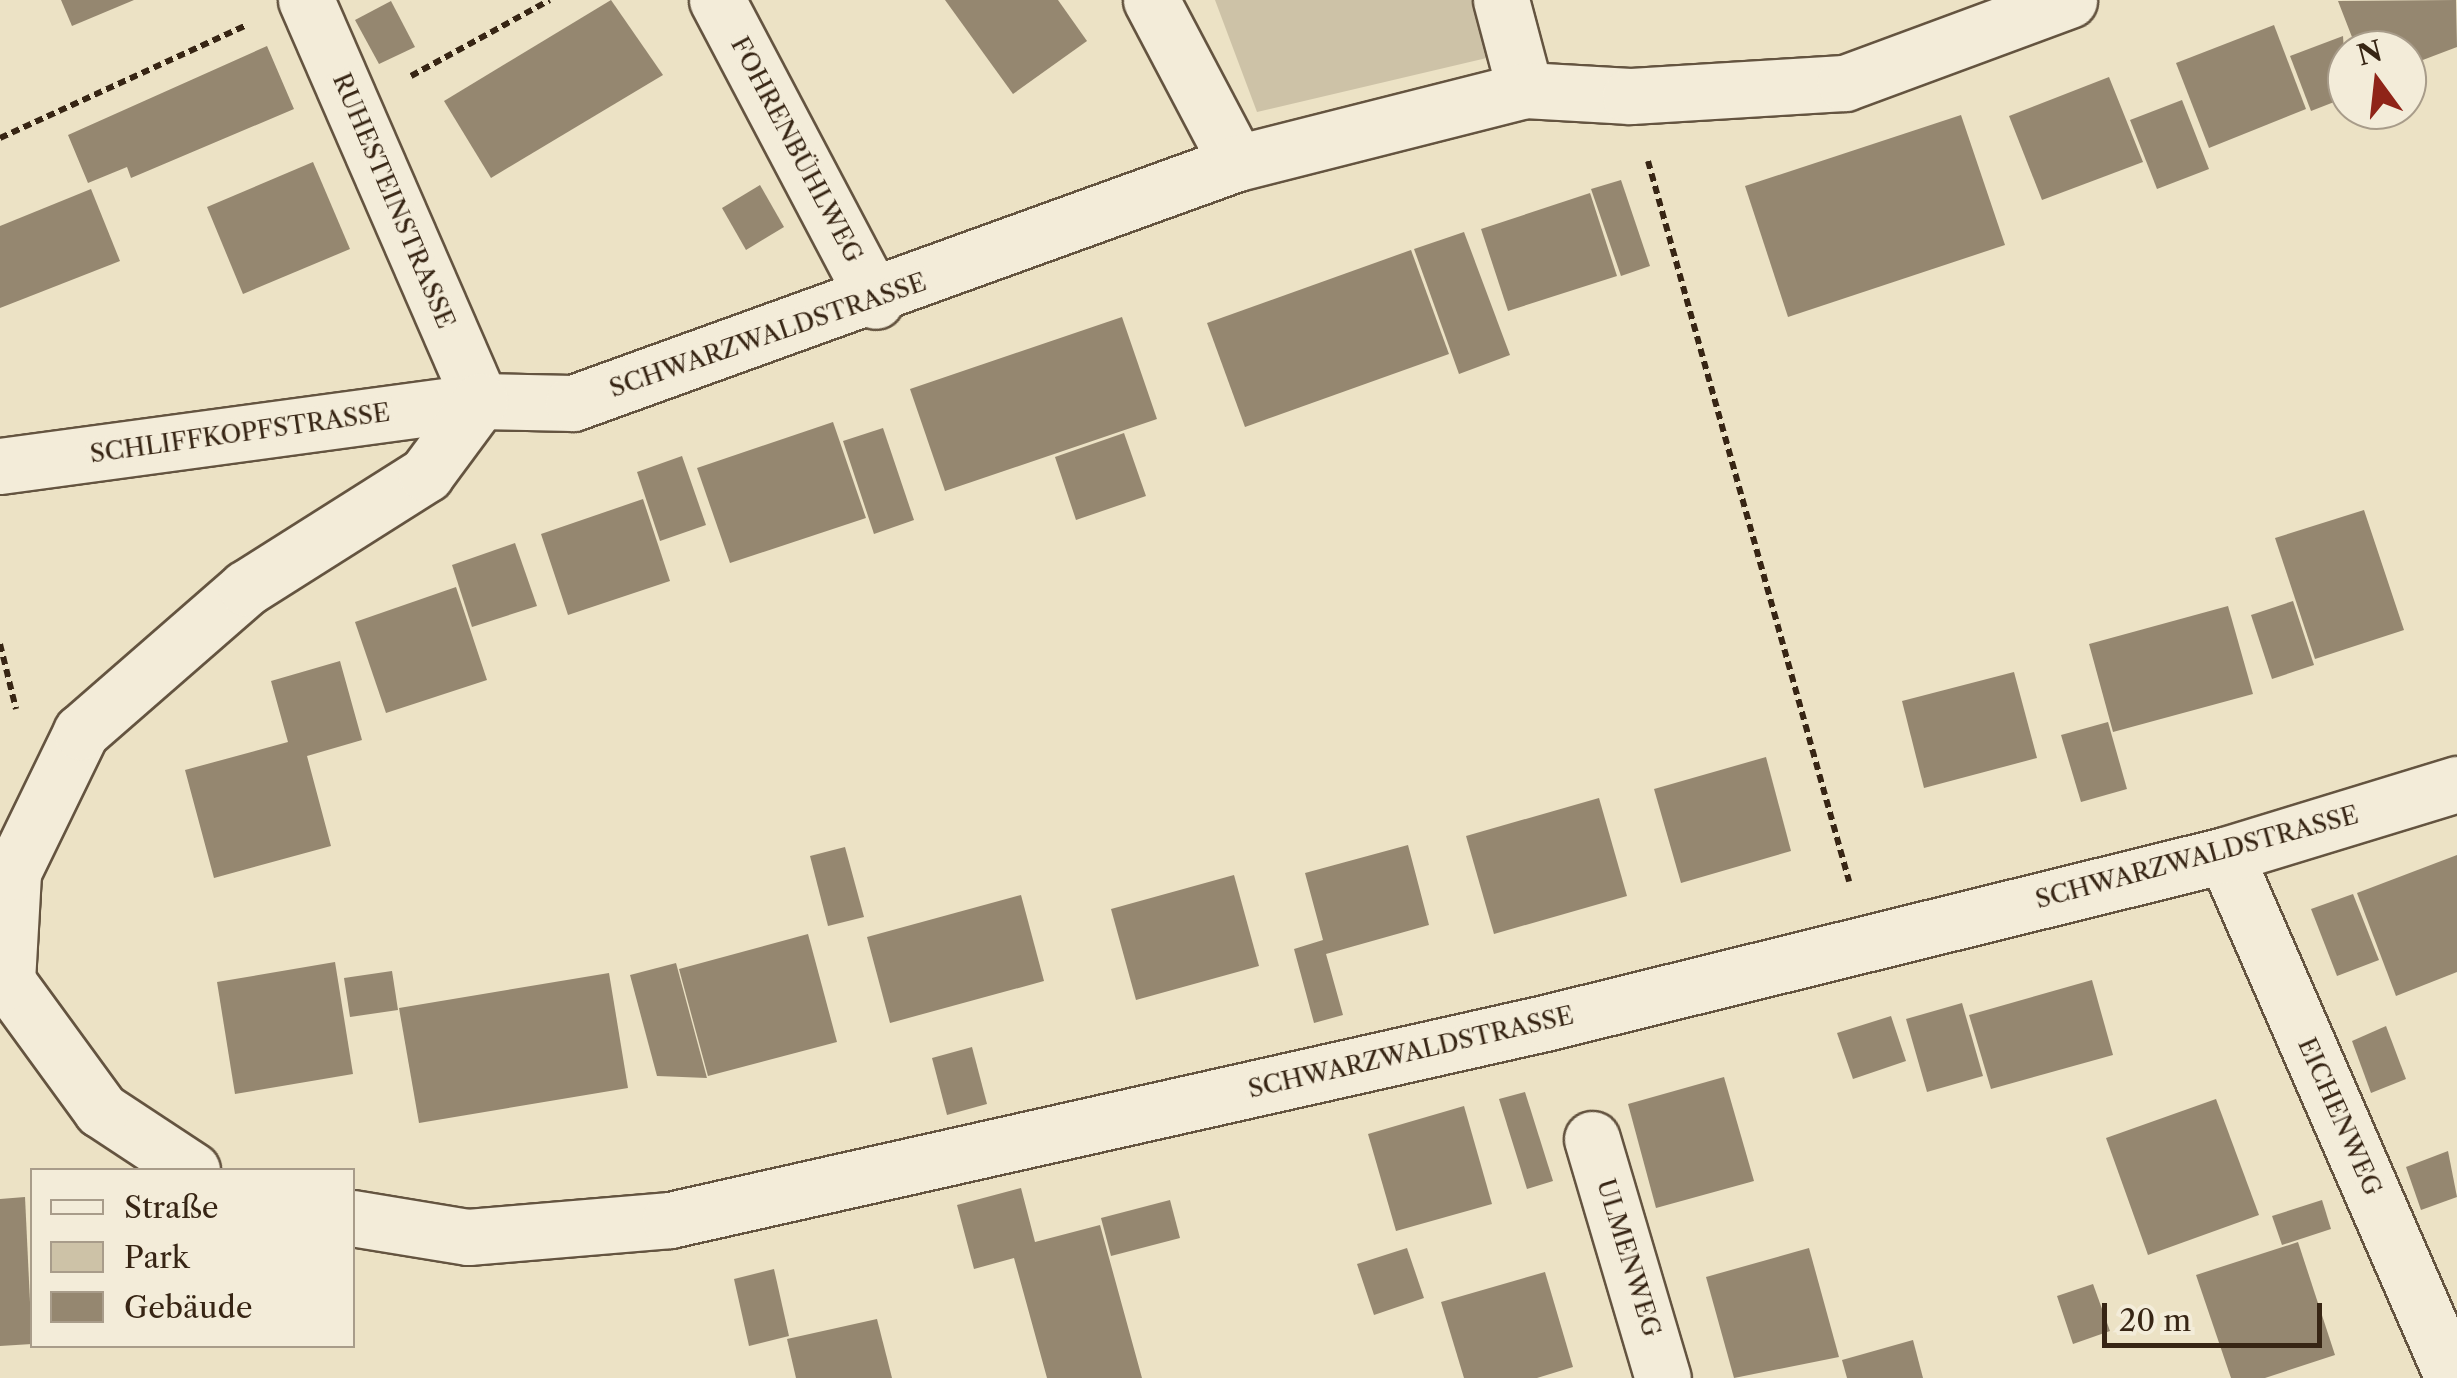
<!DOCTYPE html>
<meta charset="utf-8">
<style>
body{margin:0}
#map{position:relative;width:2457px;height:1378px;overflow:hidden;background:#ece2c5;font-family:"Libre Caslon Text",serif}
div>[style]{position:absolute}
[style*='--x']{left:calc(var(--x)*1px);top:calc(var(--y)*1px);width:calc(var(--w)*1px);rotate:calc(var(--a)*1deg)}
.green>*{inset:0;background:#cdc2a7}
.building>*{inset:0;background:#958770}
.path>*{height:6px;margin-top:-3px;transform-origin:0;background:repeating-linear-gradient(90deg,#372514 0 8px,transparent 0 13px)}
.roads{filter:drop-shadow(2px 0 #645440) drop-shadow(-2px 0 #645440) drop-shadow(0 2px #645440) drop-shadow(0 -2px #645440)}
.minor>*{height:55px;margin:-27.5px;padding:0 27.5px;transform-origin:27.5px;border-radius:27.5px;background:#f3ecd9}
span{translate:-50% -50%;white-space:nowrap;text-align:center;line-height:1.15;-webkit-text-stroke:10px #f3ecd9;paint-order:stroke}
.street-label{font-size:25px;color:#372514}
.legend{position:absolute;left:30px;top:1168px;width:325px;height:180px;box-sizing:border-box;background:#f3ecd9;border:2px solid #a89c8a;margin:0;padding:12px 18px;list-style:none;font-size:30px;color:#372514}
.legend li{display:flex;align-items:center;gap:20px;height:50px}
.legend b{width:50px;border:2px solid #a89c8a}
.north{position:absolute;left:2327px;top:30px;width:100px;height:100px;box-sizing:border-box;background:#f3ecd9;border:2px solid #a89c8a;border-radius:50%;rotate:345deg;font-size:28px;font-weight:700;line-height:40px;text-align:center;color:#372514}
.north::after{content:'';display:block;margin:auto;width:35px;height:45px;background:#8f2418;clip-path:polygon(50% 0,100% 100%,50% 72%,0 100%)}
.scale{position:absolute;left:2102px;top:1303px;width:220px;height:45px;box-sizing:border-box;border:5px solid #372514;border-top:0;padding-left:12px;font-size:30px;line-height:35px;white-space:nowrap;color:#372514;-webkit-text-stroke:8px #f3ecd9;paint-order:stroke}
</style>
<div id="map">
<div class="green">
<div style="clip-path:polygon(1215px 0,1526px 0,1538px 46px,1257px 112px)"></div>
</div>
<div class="building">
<div style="clip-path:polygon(61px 0,134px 0,72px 26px)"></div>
<div style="clip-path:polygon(611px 0,663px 75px,491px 178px,444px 101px)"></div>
<div style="clip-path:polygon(945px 0,1058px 0,1087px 41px,1013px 94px)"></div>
<div style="clip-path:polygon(2456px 0,2457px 47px,2407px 66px,2407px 50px,2357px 50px,2338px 1px)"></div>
<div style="clip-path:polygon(391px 1px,415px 47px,379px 64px,355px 20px)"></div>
<div style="clip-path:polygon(2274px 25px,2306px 109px,2209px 148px,2176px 63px)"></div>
<div style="clip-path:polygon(2343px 36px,2347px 97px,2311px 111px,2290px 56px)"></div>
<div style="clip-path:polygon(267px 46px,294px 109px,131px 178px,127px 167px,88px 183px,68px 135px)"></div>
<div style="clip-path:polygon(2109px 77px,2143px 162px,2042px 200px,2009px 116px)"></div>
<div style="clip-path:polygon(2182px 100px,2209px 169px,2157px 189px,2130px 120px)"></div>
<div style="clip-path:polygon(1961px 115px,2005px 245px,1788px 317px,1745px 186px)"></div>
<div style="clip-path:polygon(313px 162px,350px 249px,243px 294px,207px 207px)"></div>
<div style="clip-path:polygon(1621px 180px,1650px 266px,1621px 276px,1591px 189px)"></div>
<div style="clip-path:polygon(760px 185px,784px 227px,746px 250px,722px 208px)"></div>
<div style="clip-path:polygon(91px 189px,120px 261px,0 308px,0 226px)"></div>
<div style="clip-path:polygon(1590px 193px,1617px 276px,1508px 311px,1481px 229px)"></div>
<div style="clip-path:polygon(1464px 232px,1510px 355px,1459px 374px,1414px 249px)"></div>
<div style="clip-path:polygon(1411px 250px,1449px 354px,1245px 427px,1207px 323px)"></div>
<div style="clip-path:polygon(1122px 317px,1157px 419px,945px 491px,910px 389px)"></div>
<div style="clip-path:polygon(833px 422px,866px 518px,730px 563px,697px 468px)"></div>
<div style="clip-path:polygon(883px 428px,914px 520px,874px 534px,843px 441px)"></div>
<div style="clip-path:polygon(1124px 433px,1146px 496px,1076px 520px,1055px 457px)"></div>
<div style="clip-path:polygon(682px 456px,706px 525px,660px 541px,637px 472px)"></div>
<div style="clip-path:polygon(643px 499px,670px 581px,568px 615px,541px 534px)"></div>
<div style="clip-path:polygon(2364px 510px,2404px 630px,2315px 659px,2275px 538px)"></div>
<div style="clip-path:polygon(515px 543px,537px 606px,472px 627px,452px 565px)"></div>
<div style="clip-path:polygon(456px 587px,487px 680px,386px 713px,355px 622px)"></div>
<div style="clip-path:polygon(2293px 601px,2314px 665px,2272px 679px,2251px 615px)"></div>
<div style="clip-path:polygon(2228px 606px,2253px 694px,2113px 732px,2089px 644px)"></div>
<div style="clip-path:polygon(340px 661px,362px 740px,307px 756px,331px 846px,214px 878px,185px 770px,288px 742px,271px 681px)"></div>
<div style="clip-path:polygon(2014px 672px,2037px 758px,1924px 788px,1902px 701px)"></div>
<div style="clip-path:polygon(2108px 722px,2127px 789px,2081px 802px,2061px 735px)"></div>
<div style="clip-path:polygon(1766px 757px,1791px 851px,1681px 883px,1654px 789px)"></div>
<div style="clip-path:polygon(1599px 798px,1627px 896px,1494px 934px,1466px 836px)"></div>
<div style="clip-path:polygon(1408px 845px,1429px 925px,1326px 954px,1343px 1015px,1314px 1023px,1294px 949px,1323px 940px,1305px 873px)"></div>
<div style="clip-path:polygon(845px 847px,864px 917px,828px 926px,810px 856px)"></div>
<div style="clip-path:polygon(2457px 855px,2457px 972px,2396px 996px,2357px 893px)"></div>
<div style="clip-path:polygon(1234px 875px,1259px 966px,1136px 1000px,1111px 909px)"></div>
<div style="clip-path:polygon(2353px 894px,2379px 960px,2337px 976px,2311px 909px)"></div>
<div style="clip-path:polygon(1021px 895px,1044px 981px,890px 1023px,867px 937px)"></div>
<div style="clip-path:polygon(808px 934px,837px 1042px,708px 1076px,679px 969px)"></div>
<div style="clip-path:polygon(335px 962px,353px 1074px,235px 1094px,217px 982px)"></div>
<div style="clip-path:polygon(676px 963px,707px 1078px,657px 1076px,630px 975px)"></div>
<div style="clip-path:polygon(392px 971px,398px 1010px,350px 1017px,344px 978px)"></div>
<div style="clip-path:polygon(609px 973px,628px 1088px,419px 1123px,399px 1008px)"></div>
<div style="clip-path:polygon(2092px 980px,2113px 1055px,1991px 1089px,1969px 1015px)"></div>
<div style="clip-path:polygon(1962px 1003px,1983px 1076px,1927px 1092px,1906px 1019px)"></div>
<div style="clip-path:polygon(1891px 1016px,1906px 1061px,1853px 1079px,1837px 1033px)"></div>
<div style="clip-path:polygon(2386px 1026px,2406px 1079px,2371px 1093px,2352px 1041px)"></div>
<div style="clip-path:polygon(972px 1047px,987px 1104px,947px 1115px,932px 1058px)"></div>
<div style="clip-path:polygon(1724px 1077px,1754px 1181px,1656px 1208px,1628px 1104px)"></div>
<div style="clip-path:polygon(1525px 1092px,1553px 1181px,1527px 1189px,1499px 1099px)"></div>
<div style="clip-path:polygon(2216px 1099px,2259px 1215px,2148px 1255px,2106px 1138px)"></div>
<div style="clip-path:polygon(1464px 1106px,1492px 1204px,1396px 1231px,1368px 1134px)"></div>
<div style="clip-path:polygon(2448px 1151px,2457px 1197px,2421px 1210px,2406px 1167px)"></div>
<div style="clip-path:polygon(1021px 1188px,1035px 1242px,1100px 1225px,1142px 1378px,1047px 1378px,1014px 1258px,974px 1269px,957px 1205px)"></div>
<div style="clip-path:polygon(25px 1197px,32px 1344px,0 1346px,0 1199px)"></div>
<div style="clip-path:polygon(1170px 1200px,1180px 1238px,1111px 1256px,1101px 1218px)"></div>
<div style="clip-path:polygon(2322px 1200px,2331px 1229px,2282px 1245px,2272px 1216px)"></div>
<div style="clip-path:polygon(2298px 1242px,2335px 1355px,2265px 1378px,2231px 1378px,2196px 1275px)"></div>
<div style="clip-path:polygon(1407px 1248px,1424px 1298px,1374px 1315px,1357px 1264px)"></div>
<div style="clip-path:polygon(1809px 1248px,1839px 1357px,1734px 1378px,1706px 1277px)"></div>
<div style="clip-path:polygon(774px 1269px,789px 1336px,749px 1346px,734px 1279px)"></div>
<div style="clip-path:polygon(1545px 1272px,1573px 1367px,1537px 1378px,1464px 1378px,1441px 1302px)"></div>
<div style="clip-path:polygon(2093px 1284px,2110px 1331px,2073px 1344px,2057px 1296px)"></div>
<div style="clip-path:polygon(877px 1319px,892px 1378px,796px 1378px,787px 1339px)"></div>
<div style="clip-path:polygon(1913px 1340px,1923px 1378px,1847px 1378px,1842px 1360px)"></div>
</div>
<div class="path">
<div style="--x:411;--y:76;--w:158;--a:-28.7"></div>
<div style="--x:0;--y:138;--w:269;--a:-24.6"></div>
<div style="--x:1648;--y:161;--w:748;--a:74.4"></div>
<div style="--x:0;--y:644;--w:67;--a:76.2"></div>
</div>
<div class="roads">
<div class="minor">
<div style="--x:306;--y:0;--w:437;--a:66.5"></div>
<div style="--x:717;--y:0;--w:340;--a:62.2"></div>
<div style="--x:1151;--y:0;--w:184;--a:62.2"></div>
<div style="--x:1501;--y:0;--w:93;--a:75.1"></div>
<div style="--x:0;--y:466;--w:484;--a:-7.7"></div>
<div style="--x:480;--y:401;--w:93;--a:1.2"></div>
<div style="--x:573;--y:403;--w:706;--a:-19.87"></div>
<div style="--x:1237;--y:163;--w:297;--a:-14.2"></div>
<div style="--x:1525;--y:90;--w:105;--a:3.3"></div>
<div style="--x:1630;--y:96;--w:215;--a:-3.5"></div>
<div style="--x:1845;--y:83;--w:239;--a:-20.3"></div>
<div style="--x:2225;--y:855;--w:571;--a:66.45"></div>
<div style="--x:1592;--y:1139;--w:249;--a:73.5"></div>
<div style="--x:192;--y:1170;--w:109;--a:-146.6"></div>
<div style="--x:101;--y:1110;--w:160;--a:-126.1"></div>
<div style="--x:7;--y:981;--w:109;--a:-86.8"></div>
<div style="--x:13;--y:872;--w:156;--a:-64.1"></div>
<div style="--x:81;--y:732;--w:219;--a:-41.1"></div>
<div style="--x:246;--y:588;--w:213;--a:-32.3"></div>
<div style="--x:426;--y:474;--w:91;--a:-53.5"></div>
<div style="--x:352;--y:1218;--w:118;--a:9.3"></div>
<div style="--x:468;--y:1237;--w:203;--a:-4.8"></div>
<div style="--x:670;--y:1220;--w:901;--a:-12.69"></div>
<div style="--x:1549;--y:1022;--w:696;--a:-13.88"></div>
<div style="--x:2225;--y:855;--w:243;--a:-17"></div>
</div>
</div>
<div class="street-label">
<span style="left:796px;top:150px;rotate:62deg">FOHRENBÜHLWEG</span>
<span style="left:393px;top:201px;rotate:67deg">RUHESTEINSTRASSE</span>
<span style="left:768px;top:336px;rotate:-19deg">SCHWARZWALDSTRASSE</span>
<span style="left:240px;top:434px;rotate:-8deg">SCHLIFFKOPFSTRASSE</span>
<span style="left:2197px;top:858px;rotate:-15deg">SCHWARZWALDSTRASSE</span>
<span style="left:1411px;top:1053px;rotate:-13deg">SCHWARZWALDSTRASSE</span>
<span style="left:2339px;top:1117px;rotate:66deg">EICHENWEG</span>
<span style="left:1628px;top:1258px;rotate:73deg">ULMENWEG</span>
</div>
<ul class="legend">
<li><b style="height:12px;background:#f3ecd9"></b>Straße</li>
<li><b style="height:28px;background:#cdc2a7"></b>Park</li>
<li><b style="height:28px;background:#958770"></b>Gebäude</li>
</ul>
<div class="north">N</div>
<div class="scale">20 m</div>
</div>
